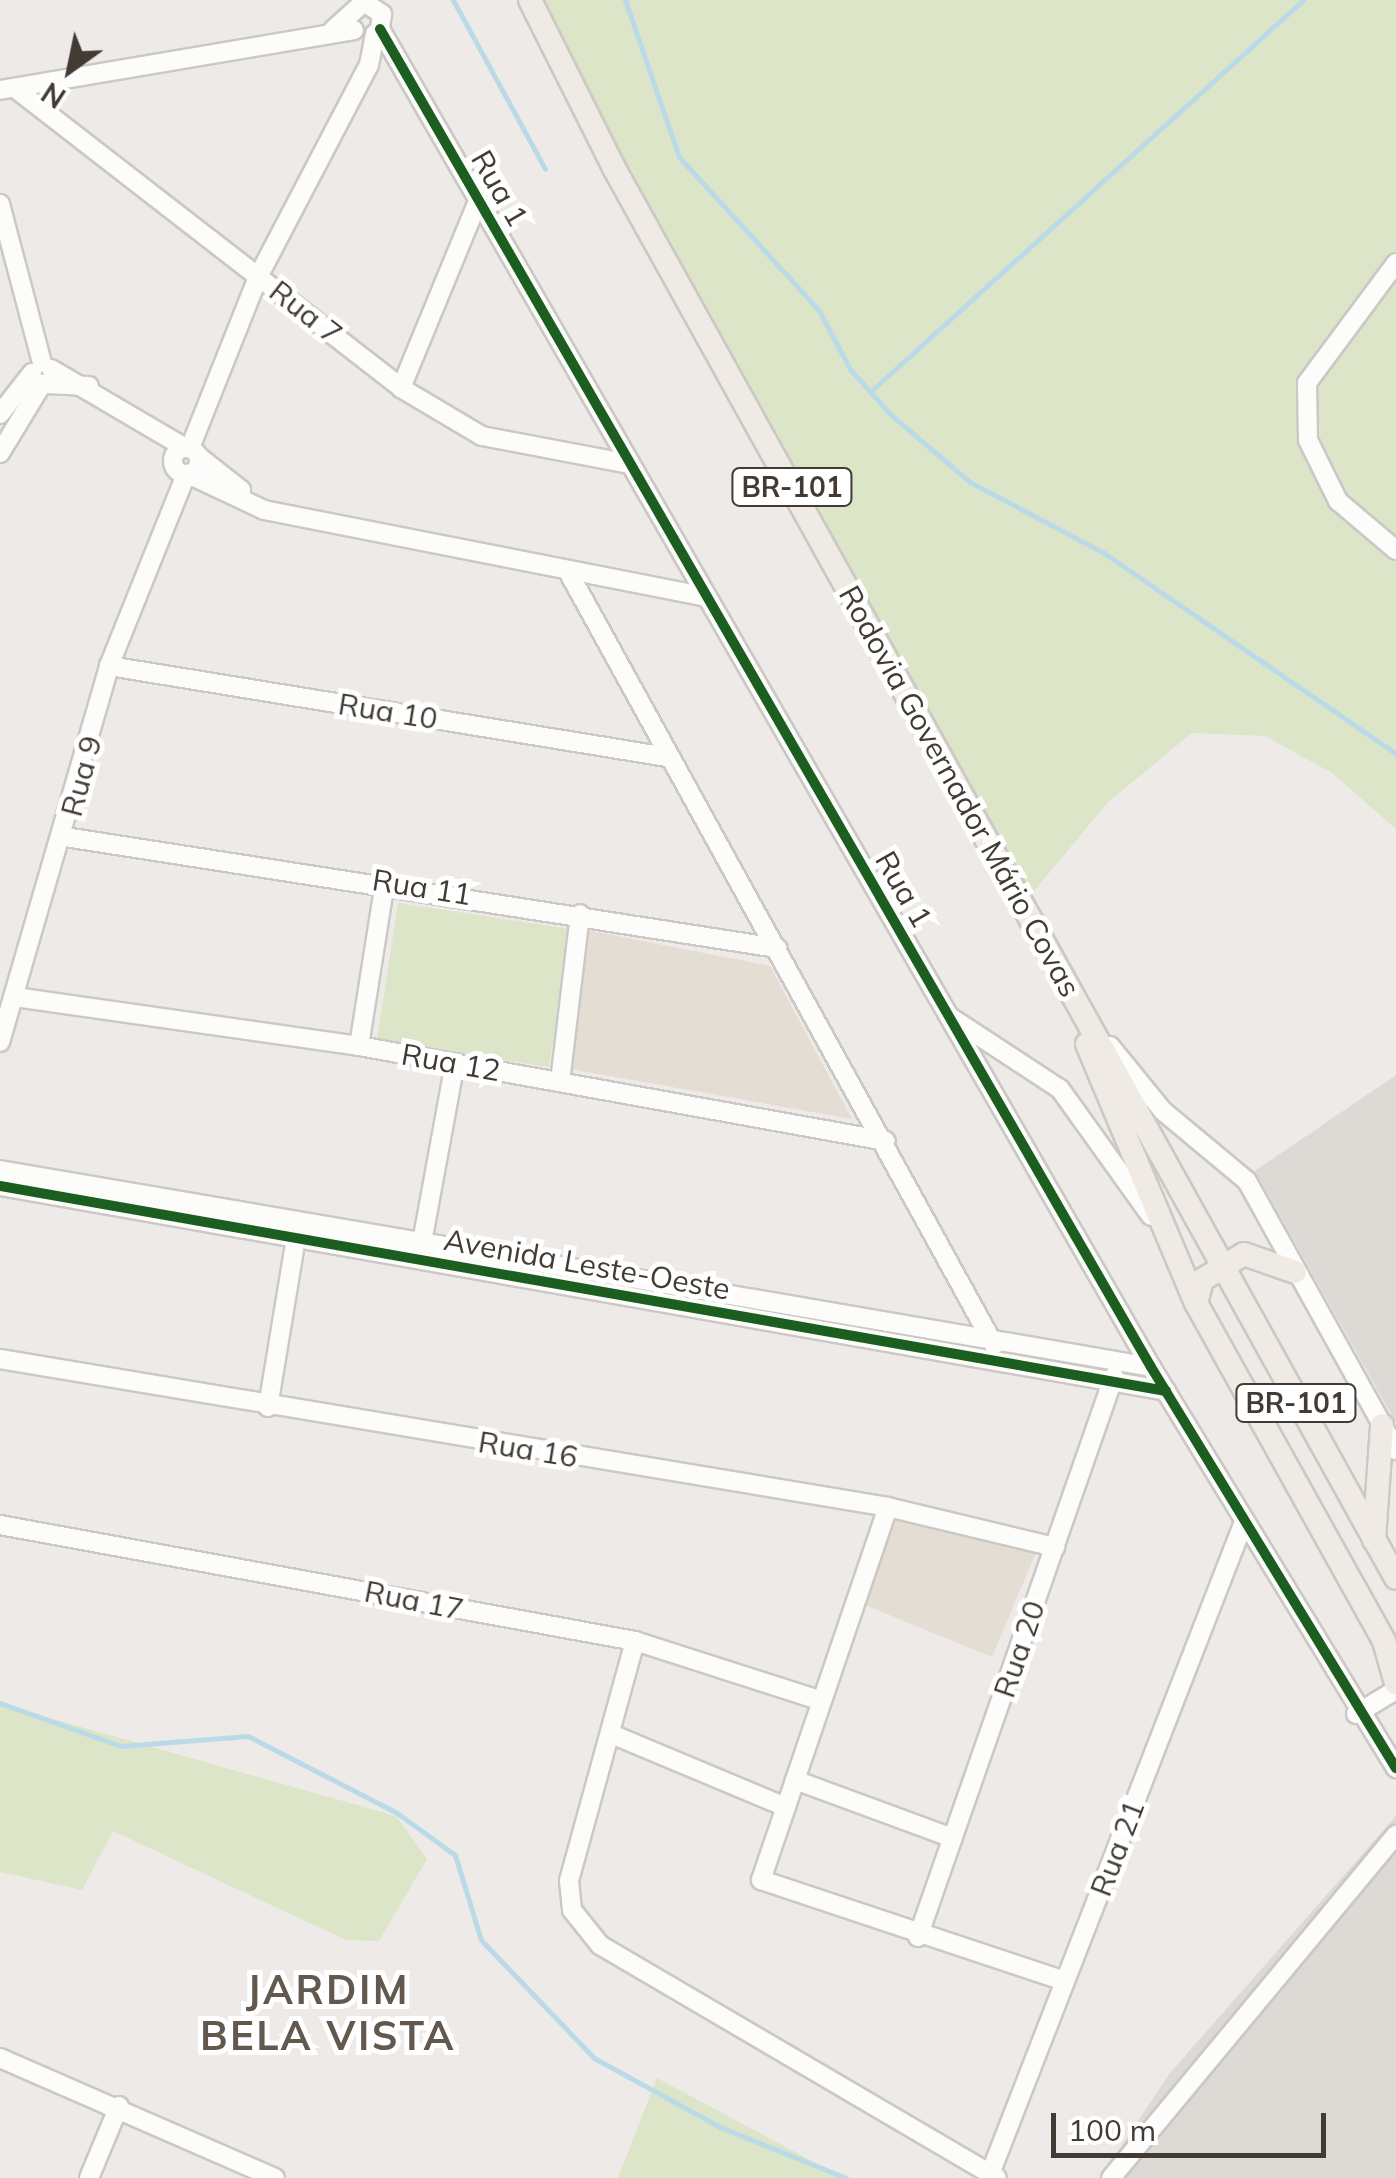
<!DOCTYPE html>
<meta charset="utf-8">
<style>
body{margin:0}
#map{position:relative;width:1396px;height:2178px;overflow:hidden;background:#edeae7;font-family:Mulish,sans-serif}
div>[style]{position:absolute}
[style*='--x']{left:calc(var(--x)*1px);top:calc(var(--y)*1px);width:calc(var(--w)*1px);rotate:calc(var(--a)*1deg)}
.industrial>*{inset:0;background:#ddd9d5}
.education>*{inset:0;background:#e3ddd3}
.green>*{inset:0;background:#dde5c9}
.stream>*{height:5px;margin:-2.5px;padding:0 2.5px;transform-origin:2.5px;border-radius:2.5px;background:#bbdae8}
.roads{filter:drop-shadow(2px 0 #cbc8c5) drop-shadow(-2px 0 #cbc8c5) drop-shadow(0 2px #cbc8c5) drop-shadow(0 -2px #cbc8c5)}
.minor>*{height:18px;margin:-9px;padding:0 9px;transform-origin:9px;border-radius:9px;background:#fcfcfb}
.minor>.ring{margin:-9px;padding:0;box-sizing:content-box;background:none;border:18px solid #fcfcfb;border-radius:50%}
.major>*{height:22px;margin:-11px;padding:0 11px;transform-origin:11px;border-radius:11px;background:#efeae3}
.cycleway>*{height:10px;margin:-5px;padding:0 5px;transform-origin:5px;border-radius:5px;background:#1b5e20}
span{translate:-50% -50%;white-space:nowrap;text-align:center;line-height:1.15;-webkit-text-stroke:10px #fff;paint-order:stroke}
.shield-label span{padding:2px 8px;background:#fff;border:2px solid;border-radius:8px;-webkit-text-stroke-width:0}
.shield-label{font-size:28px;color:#413b34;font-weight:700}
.street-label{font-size:30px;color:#413b34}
.district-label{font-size:40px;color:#63584d;font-weight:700;letter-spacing:2.5px}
.north{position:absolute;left:20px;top:20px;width:100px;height:100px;-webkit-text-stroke:8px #fff;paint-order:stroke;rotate:213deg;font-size:28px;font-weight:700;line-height:40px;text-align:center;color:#413b34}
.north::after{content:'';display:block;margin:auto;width:35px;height:45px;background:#413b34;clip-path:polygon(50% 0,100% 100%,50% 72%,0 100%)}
.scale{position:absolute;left:1051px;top:2113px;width:275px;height:45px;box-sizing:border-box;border:5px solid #413b34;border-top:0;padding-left:12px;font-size:30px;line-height:35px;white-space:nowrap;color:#413b34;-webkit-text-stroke:8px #fff;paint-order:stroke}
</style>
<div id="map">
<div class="industrial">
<div style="clip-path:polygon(1396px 1075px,1396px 1423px,1255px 1171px)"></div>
<div style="clip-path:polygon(1396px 1816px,1396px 2178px,1100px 2178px,1170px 2073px)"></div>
</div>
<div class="education">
<div style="clip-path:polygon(581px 929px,770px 966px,852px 1119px,565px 1068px)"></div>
<div style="clip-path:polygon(894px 1513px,1037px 1550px,992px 1657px,860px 1603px)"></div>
</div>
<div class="green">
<div style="clip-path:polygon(541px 0,1396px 0,1396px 829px,1332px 773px,1265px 736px,1192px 733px,1108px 802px,1025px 902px,712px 342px)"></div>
<div style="clip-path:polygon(398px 903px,570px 929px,549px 1067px,377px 1040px)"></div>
<div style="clip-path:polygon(0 1704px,396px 1816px,427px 1859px,379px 1941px,346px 1940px,113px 1831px,82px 1890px,0 1872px)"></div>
<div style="clip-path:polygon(657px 2078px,844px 2178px,618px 2178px)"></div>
</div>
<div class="stream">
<div style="--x:453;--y:0;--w:192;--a:61.4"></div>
<div style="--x:625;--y:0;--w:166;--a:71"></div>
<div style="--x:679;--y:157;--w:206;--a:47.6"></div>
<div style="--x:818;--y:309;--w:68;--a:61.9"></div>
<div style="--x:850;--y:369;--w:60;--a:48.4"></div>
<div style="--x:890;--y:414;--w:105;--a:40.4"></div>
<div style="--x:970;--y:482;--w:152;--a:27.9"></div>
<div style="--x:1104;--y:553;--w:354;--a:34.5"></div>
<div style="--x:870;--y:392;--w:584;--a:-42.15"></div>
<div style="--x:0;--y:1703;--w:128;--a:19.6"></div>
<div style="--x:121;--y:1746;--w:127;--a:-4.5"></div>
<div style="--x:248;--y:1736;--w:168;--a:27.3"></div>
<div style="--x:397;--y:1813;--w:72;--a:35.9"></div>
<div style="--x:455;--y:1855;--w:89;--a:73"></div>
<div style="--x:481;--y:1940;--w:163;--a:46.2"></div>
<div style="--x:594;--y:2058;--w:144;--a:28.7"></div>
<div style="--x:720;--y:2127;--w:136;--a:22"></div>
</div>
<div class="roads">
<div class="minor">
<div style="--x:364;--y:2;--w:22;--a:34"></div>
<div style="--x:382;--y:14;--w:15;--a:98"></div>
<div style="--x:380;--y:29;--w:1544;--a:60.05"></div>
<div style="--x:1151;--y:1367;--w:470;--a:58.6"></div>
<div style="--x:333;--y:30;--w:42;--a:-42.1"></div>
<div style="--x:16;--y:89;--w:487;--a:37.8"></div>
<div style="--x:401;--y:388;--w:94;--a:30.7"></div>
<div style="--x:482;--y:436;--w:151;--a:10.7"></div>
<div style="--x:0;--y:90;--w:359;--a:-9.6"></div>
<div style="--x:0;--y:204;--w:164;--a:75.2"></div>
<div style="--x:1396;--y:263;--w:149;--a:126.6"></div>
<div style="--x:1307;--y:383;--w:57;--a:89"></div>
<div style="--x:1308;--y:440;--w:68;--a:63.8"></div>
<div style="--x:1338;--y:501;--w:76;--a:40.2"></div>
<div style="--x:51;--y:369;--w:154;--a:30.4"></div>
<div style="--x:46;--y:384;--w:43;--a:2.7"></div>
<div style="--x:401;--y:388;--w:202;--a:-67.6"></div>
<div style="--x:0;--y:414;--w:52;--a:-52"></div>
<div class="ring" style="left:173px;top:448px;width:8px;height:8px"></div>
<div style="--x:190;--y:448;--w:186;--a:-68.3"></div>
<div style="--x:259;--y:275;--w:237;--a:-62.4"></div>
<div style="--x:369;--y:65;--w:32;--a:-79"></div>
<div style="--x:0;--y:453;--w:81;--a:-58.7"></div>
<div style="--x:198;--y:456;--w:55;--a:38.3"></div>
<div style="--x:188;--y:474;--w:84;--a:25.3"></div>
<div style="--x:264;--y:510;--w:451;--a:11.1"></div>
<div style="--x:570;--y:575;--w:879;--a:61.16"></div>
<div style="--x:109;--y:666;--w:565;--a:9.26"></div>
<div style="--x:65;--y:837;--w:721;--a:8.86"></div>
<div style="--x:15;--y:997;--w:347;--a:8.1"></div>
<div style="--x:359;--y:1046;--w:535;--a:10.22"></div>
<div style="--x:950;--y:1017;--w:131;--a:33.2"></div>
<div style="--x:1060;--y:1089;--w:156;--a:54.4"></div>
<div style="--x:0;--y:1042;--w:391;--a:-73.8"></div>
<div style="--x:109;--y:666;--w:207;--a:-68.1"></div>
<div style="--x:359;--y:1046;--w:167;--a:-81"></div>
<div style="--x:1110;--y:1046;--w:84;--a:50.8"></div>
<div style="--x:1163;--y:1111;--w:109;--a:39.8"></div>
<div style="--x:1247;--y:1181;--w:308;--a:61"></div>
<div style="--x:560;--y:1082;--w:169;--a:-83.2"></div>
<div style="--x:0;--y:1170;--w:1168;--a:9.71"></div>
<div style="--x:0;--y:1186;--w:1184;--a:9.97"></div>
<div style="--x:421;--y:1248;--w:188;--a:-79.6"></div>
<div style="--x:0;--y:1359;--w:900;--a:9.46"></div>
<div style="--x:888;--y:1507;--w:172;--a:13.5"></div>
<div style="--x:268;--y:1407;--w:171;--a:-80.6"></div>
<div style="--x:888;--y:1507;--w:394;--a:108.8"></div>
<div style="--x:761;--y:1880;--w:320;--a:18.4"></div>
<div style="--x:0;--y:1525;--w:646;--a:10.35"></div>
<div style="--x:635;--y:1641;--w:196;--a:17.8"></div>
<div style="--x:635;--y:1641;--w:249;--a:105.4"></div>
<div style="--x:569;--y:1881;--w:29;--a:84"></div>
<div style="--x:572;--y:1910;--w:45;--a:51.3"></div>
<div style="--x:600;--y:1945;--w:460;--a:30.4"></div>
<div style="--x:1356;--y:1714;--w:47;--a:-31"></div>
<div style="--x:616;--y:1736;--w:184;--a:22.7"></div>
<div style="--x:795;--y:1780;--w:168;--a:20.2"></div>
<div style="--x:918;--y:1937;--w:594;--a:-70.74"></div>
<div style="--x:0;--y:2058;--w:300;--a:23.6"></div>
<div style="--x:990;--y:2174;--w:700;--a:-68.72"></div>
<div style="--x:89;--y:2178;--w:78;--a:-67.4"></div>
<div style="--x:1111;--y:2178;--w:446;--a:-50.3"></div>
</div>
<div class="major">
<div style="--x:530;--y:0;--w:188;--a:63.4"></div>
<div style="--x:614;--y:168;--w:1612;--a:60.99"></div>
<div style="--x:1087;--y:1044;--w:281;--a:67.2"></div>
<div style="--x:1196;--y:1303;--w:387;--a:60.9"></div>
<div style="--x:1384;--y:1641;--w:44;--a:74.1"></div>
<div style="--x:1196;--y:1303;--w:24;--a:-75"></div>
<div style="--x:1202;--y:1280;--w:49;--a:-31.8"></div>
<div style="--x:1244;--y:1254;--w:54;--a:19.4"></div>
<div style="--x:1374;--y:1540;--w:115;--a:-86"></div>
</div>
</div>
<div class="cycleway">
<div style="--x:380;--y:29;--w:1544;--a:60.05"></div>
<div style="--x:1151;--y:1367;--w:470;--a:58.6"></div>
<div style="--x:0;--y:1186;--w:1184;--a:9.97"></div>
</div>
<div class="shield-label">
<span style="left:792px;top:487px">BR-101</span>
<span style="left:1296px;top:1403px">BR-101</span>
</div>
<div class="street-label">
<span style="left:500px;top:188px;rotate:60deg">Rua 1</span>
<span style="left:306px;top:312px;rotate:38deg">Rua 7</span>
<span style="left:388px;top:711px;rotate:9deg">Rua 10</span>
<span style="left:81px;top:776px;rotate:-75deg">Rua 9</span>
<span style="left:960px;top:791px;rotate:61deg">Rodovia Governador Mário Covas</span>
<span style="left:422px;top:887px;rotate:9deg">Rua 11</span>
<span style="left:904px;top:889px;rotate:60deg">Rua 1</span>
<span style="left:451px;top:1062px;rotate:10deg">Rua 12</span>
<span style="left:587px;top:1264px;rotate:10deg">Avenida Leste-Oeste</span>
<span style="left:528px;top:1449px;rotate:9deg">Rua 16</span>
<span style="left:414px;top:1600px;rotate:11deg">Rua 17</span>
<span style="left:1019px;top:1649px;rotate:-71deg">Rua 20</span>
<span style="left:1117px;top:1848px;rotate:-69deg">Rua 21</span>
</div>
<div class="district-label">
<span style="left:328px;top:2012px">JARDIM<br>BELA VISTA</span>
</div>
<div class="north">N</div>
<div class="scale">100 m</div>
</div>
